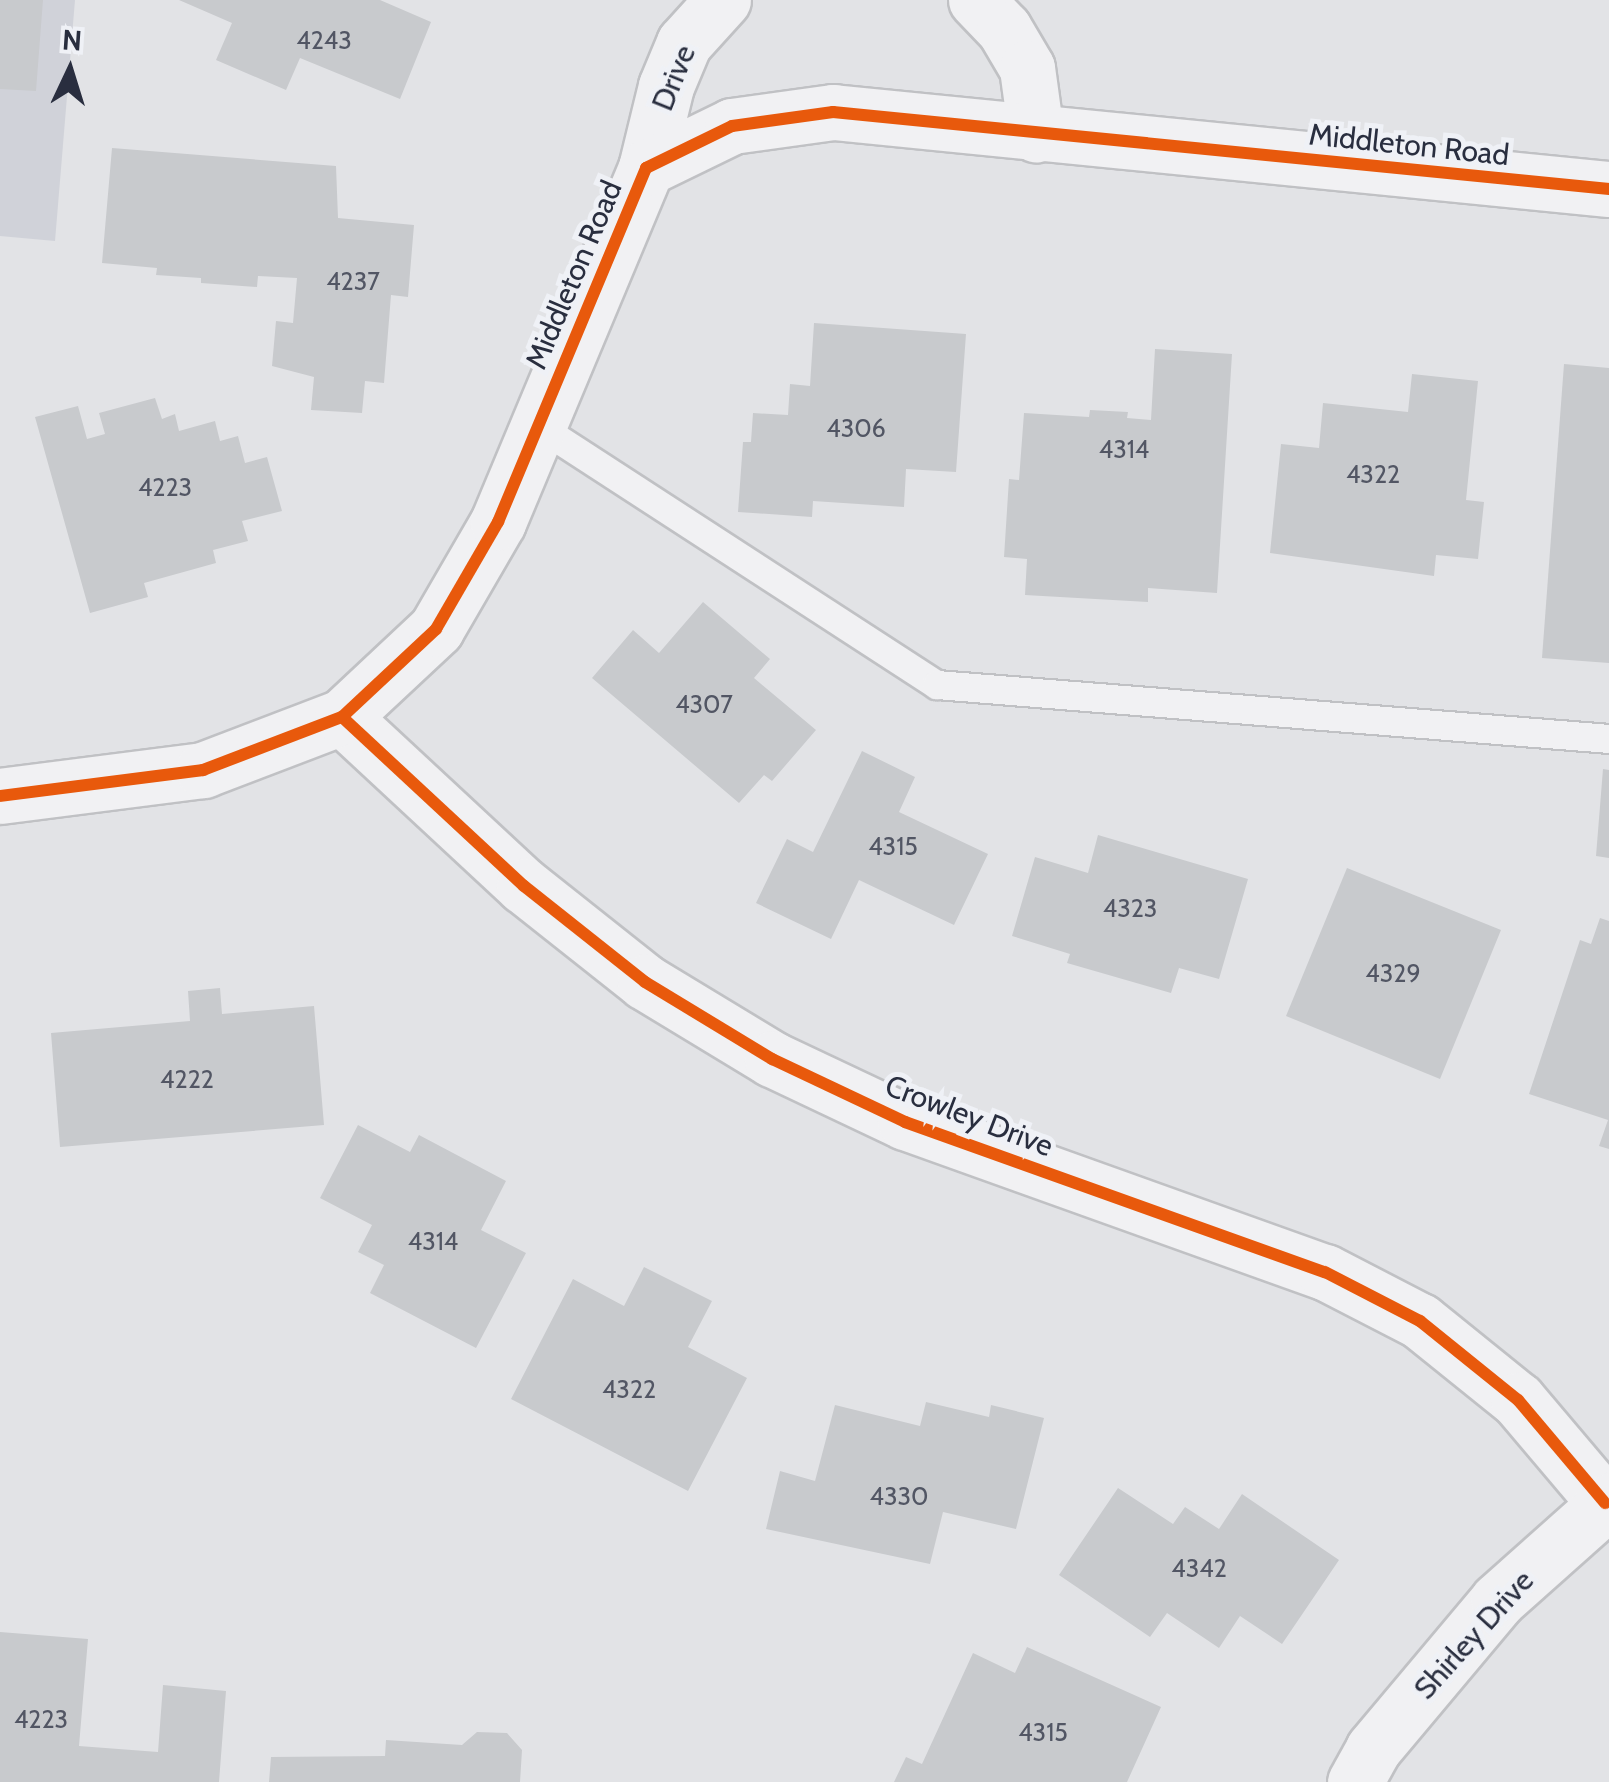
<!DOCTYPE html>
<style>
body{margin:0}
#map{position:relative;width:1609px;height:1782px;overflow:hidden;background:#e2e3e6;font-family:Cabin,sans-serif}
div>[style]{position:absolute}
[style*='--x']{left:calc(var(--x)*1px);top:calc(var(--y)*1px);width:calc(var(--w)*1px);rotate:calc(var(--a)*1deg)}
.built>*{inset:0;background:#d0d2d9}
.building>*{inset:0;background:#c8cacd}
.roads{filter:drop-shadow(2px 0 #c0c1c4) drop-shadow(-2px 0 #c0c1c4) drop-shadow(0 2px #c0c1c4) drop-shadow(0 -2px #c0c1c4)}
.service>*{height:28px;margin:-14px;padding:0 14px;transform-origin:14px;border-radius:14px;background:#f1f1f3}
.minor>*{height:55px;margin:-27.5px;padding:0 27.5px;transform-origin:27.5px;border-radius:27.5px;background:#f1f1f3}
.cycleway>*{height:12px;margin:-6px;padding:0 6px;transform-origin:6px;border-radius:6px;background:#e8590c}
span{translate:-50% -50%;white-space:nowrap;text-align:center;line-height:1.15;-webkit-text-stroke:10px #eff1f6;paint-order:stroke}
.number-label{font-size:25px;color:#525664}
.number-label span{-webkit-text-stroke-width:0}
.street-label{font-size:30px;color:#292e3f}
.north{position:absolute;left:20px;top:20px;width:100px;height:100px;-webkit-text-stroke:8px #eff1f6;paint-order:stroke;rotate:4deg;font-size:28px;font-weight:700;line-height:40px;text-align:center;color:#292e3f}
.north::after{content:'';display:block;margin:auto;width:35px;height:45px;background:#292e3f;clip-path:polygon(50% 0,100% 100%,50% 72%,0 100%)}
</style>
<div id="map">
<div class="built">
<div style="clip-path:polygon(0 0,75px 0,55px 241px,0 236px)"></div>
</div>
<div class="building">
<div style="clip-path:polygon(0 0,43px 0,36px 91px,0 89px)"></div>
<div style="clip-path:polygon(179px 0,380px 0,431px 22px,400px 99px,300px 58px,286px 90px,216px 60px,232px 23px)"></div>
<div style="clip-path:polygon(112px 148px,336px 166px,338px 218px,414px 225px,408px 297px,391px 295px,384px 383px,365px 381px,362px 413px,311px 410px,314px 377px,272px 366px,276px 321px,293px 323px,297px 278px,258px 276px,257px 287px,201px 283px,201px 278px,156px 275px,157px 268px,102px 263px)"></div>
<div style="clip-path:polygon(814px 323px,966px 334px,956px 472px,906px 469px,904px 507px,813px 501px,812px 517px,738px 512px,743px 442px,751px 442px,753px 413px,788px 415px,790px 384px,810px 386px)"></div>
<div style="clip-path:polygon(1155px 349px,1232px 354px,1217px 593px,1148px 588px,1148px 602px,1025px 595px,1027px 559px,1004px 557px,1009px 479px,1019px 480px,1024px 413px,1089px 417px,1090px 410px,1128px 412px,1127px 418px,1151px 420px)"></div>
<div style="clip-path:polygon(1564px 364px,1609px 368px,1609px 663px,1542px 658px)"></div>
<div style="clip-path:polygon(1412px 374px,1478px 381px,1466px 500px,1484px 502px,1478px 559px,1436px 555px,1434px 576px,1270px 553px,1281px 444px,1319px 448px,1323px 403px,1408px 412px)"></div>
<div style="clip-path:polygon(155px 398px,162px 419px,175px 414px,179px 431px,215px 421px,220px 441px,238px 436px,245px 463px,267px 457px,282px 511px,242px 521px,248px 541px,213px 550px,216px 563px,144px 583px,148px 597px,90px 613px,35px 417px,78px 406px,87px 439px,105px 434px,99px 413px)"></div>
<div style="clip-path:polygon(703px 602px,770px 659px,754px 678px,816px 730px,772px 781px,764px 775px,739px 803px,592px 678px,633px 630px,659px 653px)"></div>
<div style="clip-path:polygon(862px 751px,915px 777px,899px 812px,988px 854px,954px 925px,859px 880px,831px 939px,756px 903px,787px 839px,813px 852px)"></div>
<div style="clip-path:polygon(1603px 769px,1609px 770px,1609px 858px,1596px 856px)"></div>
<div style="clip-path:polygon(1098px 835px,1248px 879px,1219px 979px,1179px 968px,1171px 993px,1067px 963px,1070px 954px,1012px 936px,1035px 857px,1088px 873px)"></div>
<div style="clip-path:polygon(1347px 868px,1501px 930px,1440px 1079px,1286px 1016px)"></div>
<div style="clip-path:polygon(1600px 918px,1609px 921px,1609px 1149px,1599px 1146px,1608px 1120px,1529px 1094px,1580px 940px,1591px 944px)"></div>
<div style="clip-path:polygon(220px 988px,222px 1014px,314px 1006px,324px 1125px,60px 1147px,51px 1033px,190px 1021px,188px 991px)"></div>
<div style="clip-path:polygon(358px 1125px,410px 1152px,419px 1135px,506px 1181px,481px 1230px,526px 1253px,476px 1348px,370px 1293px,384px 1265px,358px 1252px,372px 1225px,320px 1198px)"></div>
<div style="clip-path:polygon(644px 1267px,712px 1301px,688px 1347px,747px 1378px,688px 1491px,511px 1399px,573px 1279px,624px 1306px)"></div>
<div style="clip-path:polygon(926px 1402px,989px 1417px,991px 1405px,1044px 1418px,1016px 1529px,943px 1512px,930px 1564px,766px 1529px,780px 1471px,815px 1481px,835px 1405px,920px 1426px)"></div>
<div style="clip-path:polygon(1118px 1488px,1173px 1524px,1185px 1507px,1219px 1529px,1242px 1494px,1339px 1560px,1282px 1644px,1240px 1616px,1219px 1648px,1167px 1613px,1150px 1637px,1059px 1575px)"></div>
<div style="clip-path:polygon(0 1632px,88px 1639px,79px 1746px,158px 1752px,163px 1685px,226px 1691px,219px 1782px,0 1782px)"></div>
<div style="clip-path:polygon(1027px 1647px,1161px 1707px,1127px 1782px,894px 1782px,906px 1757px,922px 1764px,973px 1653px,1015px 1673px)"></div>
<div style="clip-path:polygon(477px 1732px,507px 1733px,522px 1750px,520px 1782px,269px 1782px,271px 1757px,385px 1756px,386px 1740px,462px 1745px)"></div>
</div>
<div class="roads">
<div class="service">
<div style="--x:538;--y:426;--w:476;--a:33"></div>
<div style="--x:937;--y:685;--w:674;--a:4.59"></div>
</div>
<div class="minor">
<div style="--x:976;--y:0;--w:40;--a:46"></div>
<div style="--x:1004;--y:29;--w:45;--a:59.5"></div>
<div style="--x:1027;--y:68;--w:67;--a:82.2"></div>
<div style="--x:646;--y:168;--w:84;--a:-76.3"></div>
<div style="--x:666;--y:86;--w:47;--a:-67.3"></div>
<div style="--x:684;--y:43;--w:58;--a:-47.8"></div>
<div style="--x:342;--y:717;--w:248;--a:42.9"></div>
<div style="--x:524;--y:886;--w:154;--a:38.4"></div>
<div style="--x:645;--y:982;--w:149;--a:31.2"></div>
<div style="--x:772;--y:1059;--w:147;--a:25.3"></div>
<div style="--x:905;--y:1122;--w:446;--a:19.7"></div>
<div style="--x:1325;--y:1272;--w:107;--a:27.3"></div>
<div style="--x:1420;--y:1321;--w:126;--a:38.9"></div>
<div style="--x:1518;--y:1400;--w:135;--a:49.8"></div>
<div style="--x:0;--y:796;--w:205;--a:-7.3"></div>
<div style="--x:203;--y:770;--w:149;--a:-20.9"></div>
<div style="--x:342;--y:717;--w:129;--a:-43.1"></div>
<div style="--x:436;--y:629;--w:124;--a:-59.9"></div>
<div style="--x:498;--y:522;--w:384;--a:-67.3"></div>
<div style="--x:646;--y:168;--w:96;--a:-26"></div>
<div style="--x:732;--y:126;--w:102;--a:-7.9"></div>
<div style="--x:833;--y:112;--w:780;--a:5.67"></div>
<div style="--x:1355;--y:1782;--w:38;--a:-61"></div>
<div style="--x:1373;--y:1749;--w:194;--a:-50"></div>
<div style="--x:1498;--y:1600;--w:149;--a:-41.7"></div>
</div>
</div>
<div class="cycleway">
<div style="--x:342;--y:717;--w:248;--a:42.9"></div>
<div style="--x:524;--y:886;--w:154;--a:38.4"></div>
<div style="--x:645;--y:982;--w:149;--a:31.2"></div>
<div style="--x:772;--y:1059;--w:147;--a:25.3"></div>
<div style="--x:905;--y:1122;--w:446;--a:19.7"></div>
<div style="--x:1325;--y:1272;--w:107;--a:27.3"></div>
<div style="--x:1420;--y:1321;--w:126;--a:38.9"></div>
<div style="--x:1518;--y:1400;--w:135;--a:49.8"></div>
<div style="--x:0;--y:796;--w:205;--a:-7.3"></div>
<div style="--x:203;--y:770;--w:149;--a:-20.9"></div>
<div style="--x:342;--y:717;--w:129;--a:-43.1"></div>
<div style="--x:436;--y:629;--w:124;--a:-59.9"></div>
<div style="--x:498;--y:522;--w:384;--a:-67.3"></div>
<div style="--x:646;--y:168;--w:96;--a:-26"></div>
<div style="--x:732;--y:126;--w:102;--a:-7.9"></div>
<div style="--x:833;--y:112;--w:780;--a:5.67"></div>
</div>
<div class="number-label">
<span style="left:324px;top:40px">4243</span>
<span style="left:353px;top:281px">4237</span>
<span style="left:856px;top:428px">4306</span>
<span style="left:1124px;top:449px">4314</span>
<span style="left:1373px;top:474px">4322</span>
<span style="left:165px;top:487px">4223</span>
<span style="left:704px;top:704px">4307</span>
<span style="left:893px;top:846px">4315</span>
<span style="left:1130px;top:908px">4323</span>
<span style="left:1393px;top:973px">4329</span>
<span style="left:187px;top:1079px">4222</span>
<span style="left:433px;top:1241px">4314</span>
<span style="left:629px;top:1389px">4322</span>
<span style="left:899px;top:1496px">4330</span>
<span style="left:1199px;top:1568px">4342</span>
<span style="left:41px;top:1719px">4223</span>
<span style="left:1043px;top:1732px">4315</span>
</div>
<div class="street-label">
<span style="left:674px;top:78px;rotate:-68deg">Drive</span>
<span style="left:1409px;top:145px;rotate:6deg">Middleton Road</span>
<span style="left:574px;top:275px;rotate:-67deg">Middleton Road</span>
<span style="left:969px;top:1116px;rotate:21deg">Crowley Drive</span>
<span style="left:1474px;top:1635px;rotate:-48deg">Shirley Drive</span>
</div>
<div class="north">N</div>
</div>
